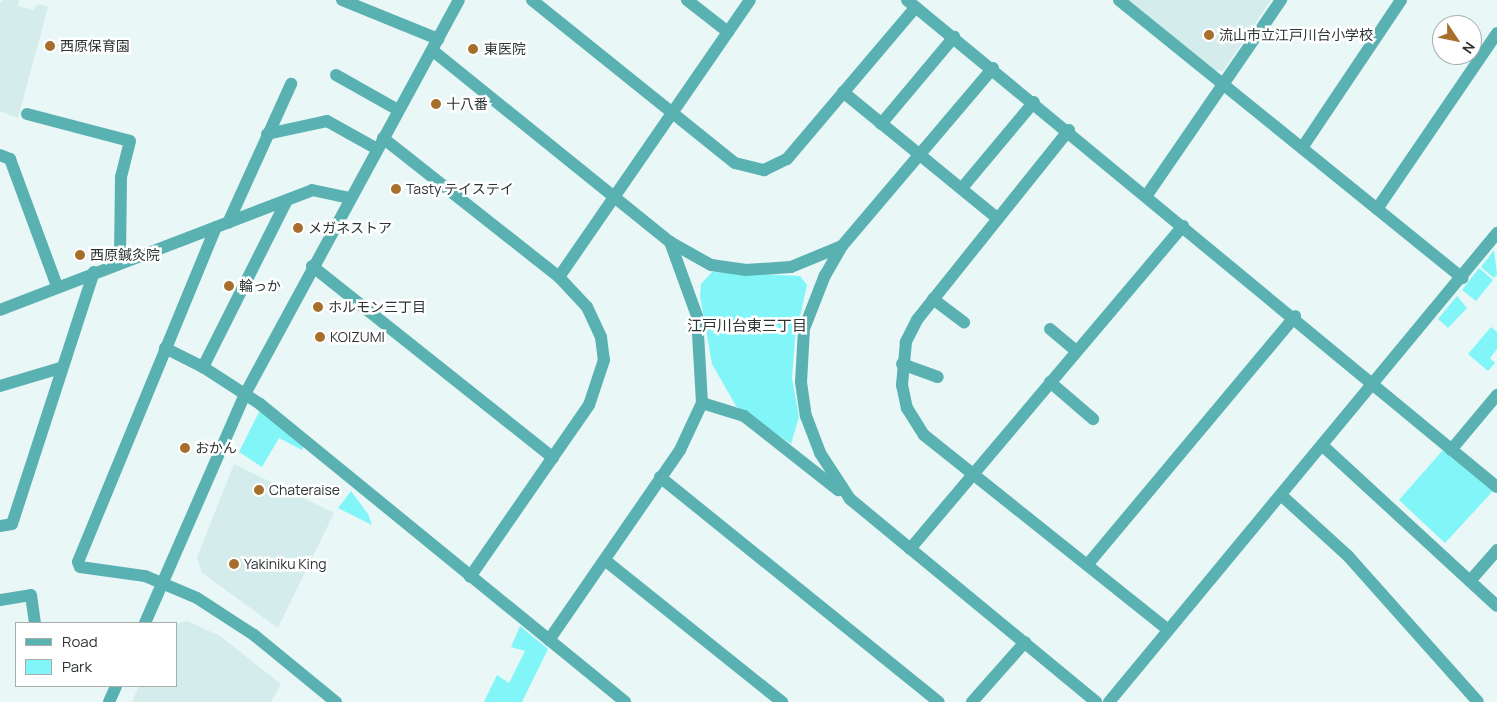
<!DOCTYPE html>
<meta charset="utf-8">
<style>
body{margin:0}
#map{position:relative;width:1497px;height:702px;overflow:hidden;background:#e9f7f7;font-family:Manrope,"Noto Sans JP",sans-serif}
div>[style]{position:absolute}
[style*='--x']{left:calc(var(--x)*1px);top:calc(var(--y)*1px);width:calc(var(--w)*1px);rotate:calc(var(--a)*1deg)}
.built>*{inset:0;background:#d5ecec}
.green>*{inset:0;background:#81f5f7}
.minor>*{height:12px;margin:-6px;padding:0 6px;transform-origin:6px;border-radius:6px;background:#5ab1b2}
.dots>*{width:14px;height:14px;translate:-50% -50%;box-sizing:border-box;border:2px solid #fff;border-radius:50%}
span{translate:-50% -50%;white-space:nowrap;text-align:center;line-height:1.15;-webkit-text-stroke:5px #fff;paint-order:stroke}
.poi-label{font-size:14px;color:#2e3333}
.left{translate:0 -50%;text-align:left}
.neighbourhood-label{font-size:15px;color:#2e3333}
.legend{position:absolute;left:15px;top:622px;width:162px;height:65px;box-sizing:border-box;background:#fff;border:1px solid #abadad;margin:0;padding:6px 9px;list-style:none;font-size:15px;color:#2e3333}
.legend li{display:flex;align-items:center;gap:10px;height:25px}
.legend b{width:25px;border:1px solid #abadad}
.north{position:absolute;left:1432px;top:15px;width:50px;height:50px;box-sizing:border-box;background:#fff;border:1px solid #abadad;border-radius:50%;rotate:124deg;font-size:14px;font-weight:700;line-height:20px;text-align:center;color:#2e3333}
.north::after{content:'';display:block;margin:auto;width:18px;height:22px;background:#a76e2c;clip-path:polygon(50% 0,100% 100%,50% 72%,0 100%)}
</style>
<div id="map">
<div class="built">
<div style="clip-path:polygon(4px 0,19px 0,18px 6px,33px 10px,38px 4px,48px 7px,18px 118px,0 111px,0 3px)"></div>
<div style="clip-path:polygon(1127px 0,1271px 0,1223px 71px,1214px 70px)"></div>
<div style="clip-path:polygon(234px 464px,334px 513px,278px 628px,202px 573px,197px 557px)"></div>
<div style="clip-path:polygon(187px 621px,220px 636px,281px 684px,271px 702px,132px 702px,139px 686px,176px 686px,176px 624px)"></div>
</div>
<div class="green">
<div style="clip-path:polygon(1494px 250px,1497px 274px,1494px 278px,1481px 267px)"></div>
<div style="clip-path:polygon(1479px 268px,1493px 280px,1476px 301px,1462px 290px)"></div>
<div style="clip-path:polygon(712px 272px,800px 276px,807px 285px,795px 339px,792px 378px,799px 417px,791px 444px,736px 406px,712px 364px,700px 296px,701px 284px)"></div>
<div style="clip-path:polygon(1457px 296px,1467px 308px,1448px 328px,1438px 319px)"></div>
<div style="clip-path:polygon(1491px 327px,1497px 332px,1497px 349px,1490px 358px,1495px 363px,1488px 371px,1468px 354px)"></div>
<div style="clip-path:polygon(260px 410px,304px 446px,302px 450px,279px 438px,262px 467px,239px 452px)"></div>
<div style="clip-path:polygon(1443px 450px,1493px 491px,1445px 543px,1399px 500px)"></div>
<div style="clip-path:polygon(351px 491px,368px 514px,372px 525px,338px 508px)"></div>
<div style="clip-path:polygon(520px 626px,548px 649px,522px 702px,484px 702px,497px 675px,509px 683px,525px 651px,511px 647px)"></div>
</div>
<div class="minor">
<div style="--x:342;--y:0;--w:104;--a:22.1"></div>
<div style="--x:532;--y:0;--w:260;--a:38.8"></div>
<div style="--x:735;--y:163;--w:30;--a:14"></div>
<div style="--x:764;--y:170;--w:25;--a:-26"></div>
<div style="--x:787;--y:159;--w:199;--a:-49.7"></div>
<div style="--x:687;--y:0;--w:52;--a:38"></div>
<div style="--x:907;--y:0;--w:765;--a:39.54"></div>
<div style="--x:1119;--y:0;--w:442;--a:39"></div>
<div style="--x:432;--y:50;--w:306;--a:38.9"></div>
<div style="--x:670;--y:242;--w:47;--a:29.3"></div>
<div style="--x:711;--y:265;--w:34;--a:8"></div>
<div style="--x:745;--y:270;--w:46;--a:-3.7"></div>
<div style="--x:791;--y:267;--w:55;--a:-22.4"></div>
<div style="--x:993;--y:68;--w:233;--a:130.3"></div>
<div style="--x:842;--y:246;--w:34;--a:120"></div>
<div style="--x:825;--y:275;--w:58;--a:111.3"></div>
<div style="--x:804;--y:329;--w:53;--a:93.2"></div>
<div style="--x:801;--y:382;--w:34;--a:82"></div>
<div style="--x:806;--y:416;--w:40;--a:69"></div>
<div style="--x:820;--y:453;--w:55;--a:56.9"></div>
<div style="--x:850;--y:499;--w:319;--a:39.5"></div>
<div style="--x:336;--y:75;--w:71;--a:29.4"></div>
<div style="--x:843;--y:92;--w:200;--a:39.3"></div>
<div style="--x:27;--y:114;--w:106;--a:14.7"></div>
<div style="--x:130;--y:141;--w:37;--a:104"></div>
<div style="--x:121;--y:177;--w:86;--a:90.7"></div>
<div style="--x:881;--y:124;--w:114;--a:-50"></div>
<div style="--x:1069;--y:130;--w:243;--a:128.7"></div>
<div style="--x:917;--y:320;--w:25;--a:117"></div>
<div style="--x:906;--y:342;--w:43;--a:95.3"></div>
<div style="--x:902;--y:385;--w:24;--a:78"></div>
<div style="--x:907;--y:408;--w:32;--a:58"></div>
<div style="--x:924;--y:435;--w:312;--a:38.6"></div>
<div style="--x:267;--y:134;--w:61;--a:-12.2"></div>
<div style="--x:327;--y:121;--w:57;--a:29.2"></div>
<div style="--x:383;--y:138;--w:224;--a:38.3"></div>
<div style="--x:559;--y:277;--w:41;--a:47"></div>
<div style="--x:587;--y:307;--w:33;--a:65"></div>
<div style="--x:601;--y:337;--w:23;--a:83"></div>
<div style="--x:604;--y:360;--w:47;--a:108.4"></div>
<div style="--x:589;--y:405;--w:209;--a:124.7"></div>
<div style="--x:1302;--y:148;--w:178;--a:-56.2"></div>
<div style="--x:0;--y:155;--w:11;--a:22"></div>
<div style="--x:10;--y:159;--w:135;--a:69.7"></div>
<div style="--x:962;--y:188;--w:112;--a:-50.1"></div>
<div style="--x:1147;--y:195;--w:237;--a:-55.5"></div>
<div style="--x:286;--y:202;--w:185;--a:116.7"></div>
<div style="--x:203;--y:367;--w:68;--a:33"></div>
<div style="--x:260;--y:404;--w:471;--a:39.2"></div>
<div style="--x:1377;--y:209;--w:213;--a:-55.7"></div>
<div style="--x:228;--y:223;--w:153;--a:-65.6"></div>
<div style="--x:216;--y:227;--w:362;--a:112.4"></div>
<div style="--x:78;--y:562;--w:5;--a:68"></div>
<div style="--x:80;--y:567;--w:66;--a:7.9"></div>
<div style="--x:145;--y:576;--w:56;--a:22.9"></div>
<div style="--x:197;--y:598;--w:68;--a:33"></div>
<div style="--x:254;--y:635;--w:106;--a:39.3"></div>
<div style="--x:312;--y:266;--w:308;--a:38.5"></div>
<div style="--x:559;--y:277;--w:336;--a:-55.4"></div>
<div style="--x:933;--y:299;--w:39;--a:37"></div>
<div style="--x:0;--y:310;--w:334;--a:-21"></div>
<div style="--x:312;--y:190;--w:39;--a:12"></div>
<div style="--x:1050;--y:329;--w:34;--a:40"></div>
<div style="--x:165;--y:348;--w:42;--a:26.6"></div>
<div style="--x:902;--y:364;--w:38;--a:20"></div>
<div style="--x:1050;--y:382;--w:57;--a:40.7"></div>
<div style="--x:0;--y:386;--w:63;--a:-16.7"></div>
<div style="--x:702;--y:403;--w:44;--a:17.2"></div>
<div style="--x:744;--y:416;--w:120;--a:38.2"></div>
<div style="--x:1323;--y:446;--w:236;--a:42.6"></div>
<div style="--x:1451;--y:450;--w:72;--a:-50.1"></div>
<div style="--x:660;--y:477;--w:358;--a:38.9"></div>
<div style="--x:1281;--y:495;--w:91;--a:42.3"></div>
<div style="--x:1348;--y:556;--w:195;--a:48.3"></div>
<div style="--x:0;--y:526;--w:12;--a:-9"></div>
<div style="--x:12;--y:524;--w:265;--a:-72"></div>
<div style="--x:910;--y:549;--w:423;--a:-49.8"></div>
<div style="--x:606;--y:561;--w:226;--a:38.7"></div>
<div style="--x:1088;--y:564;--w:323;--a:-50.1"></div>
<div style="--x:1470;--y:581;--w:41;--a:-48.9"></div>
<div style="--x:0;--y:600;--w:31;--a:-9"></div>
<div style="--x:31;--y:595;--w:28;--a:82"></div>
<div style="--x:145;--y:623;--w:250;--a:-66.4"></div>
<div style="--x:245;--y:394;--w:448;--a:-61.5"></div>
<div style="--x:549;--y:640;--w:231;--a:-55.4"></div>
<div style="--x:680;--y:450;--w:52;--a:-64.9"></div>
<div style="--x:702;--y:403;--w:87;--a:-93.3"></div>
<div style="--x:697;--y:316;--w:79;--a:-110"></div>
<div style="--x:109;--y:702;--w:17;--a:-66"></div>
<div style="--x:972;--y:702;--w:80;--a:-48.5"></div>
<div style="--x:1109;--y:702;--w:609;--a:-50.4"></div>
</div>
<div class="dots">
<div style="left:1209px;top:35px;background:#a76e2c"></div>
<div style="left:50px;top:46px;background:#a76e2c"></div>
<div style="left:473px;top:49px;background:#a76e2c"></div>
<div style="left:436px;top:104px;background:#a76e2c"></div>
<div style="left:396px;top:189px;background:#a76e2c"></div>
<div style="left:298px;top:228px;background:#a76e2c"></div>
<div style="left:80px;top:255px;background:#a76e2c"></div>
<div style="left:229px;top:286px;background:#a76e2c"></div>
<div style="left:318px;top:307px;background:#a76e2c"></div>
<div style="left:320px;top:337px;background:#a76e2c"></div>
<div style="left:185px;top:448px;background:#a76e2c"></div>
<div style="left:259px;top:490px;background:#a76e2c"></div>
<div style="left:234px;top:564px;background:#a76e2c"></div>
</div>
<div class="poi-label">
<span class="left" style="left:1219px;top:35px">流山市立江戸川台小学校</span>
<span class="left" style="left:60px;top:46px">西原保育園</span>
<span class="left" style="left:484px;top:49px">東医院</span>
<span class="left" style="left:446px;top:104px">十八番</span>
<span class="left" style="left:406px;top:189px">Tasty テイステイ</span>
<span class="left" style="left:308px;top:228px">メガネストア</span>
<span class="left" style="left:90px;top:255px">西原鍼灸院</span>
<span class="left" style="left:239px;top:286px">輪っか</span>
<span class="left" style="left:328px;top:307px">ホルモン三丁目</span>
<span class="left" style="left:330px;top:337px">KOIZUMI</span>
<span class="left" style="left:195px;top:448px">おかん</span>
<span class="left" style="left:269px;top:490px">Chateraise</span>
<span class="left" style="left:244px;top:564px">Yakiniku King</span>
</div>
<div class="neighbourhood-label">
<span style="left:747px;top:326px">江戸川台東三丁目</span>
</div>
<ul class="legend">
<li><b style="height:6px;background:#5ab1b2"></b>Road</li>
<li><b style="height:14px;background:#81f5f7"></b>Park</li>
</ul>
<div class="north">N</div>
</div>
